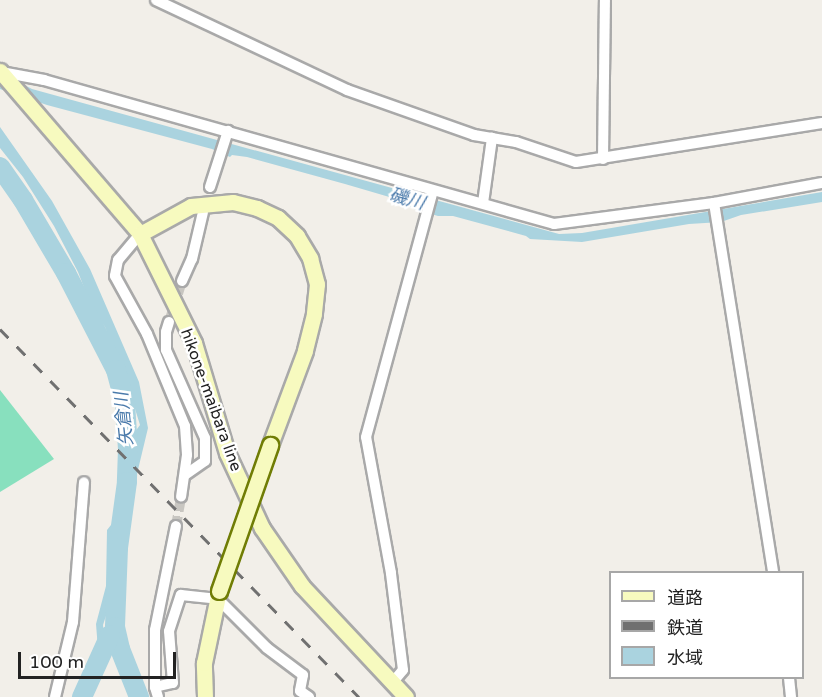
<!DOCTYPE html>
<meta charset="utf-8">
<style>
body{margin:0}
#map{position:relative;width:822px;height:697px;overflow:hidden;background:#f2efe9;font-family:"Varela Round","Noto Sans JP",sans-serif}
div>[style]{position:absolute}
[style*='--x']{left:calc(var(--x)*1px);top:calc(var(--y)*1px);width:calc(var(--w)*1px);rotate:calc(var(--a)*1deg)}
.pitch>*{inset:0;background:#88e0be}
.water>*{inset:0;background:#aad3df}
.river>*{height:20px;margin:-10px;padding:0 10px;transform-origin:10px;border-radius:10px;background:#aad3df}
.street-tunnel>*{height:10px;margin-top:-5px;transform-origin:0;background:repeating-linear-gradient(90deg,#c8c6c1 0 10px,transparent 0 15px)}
.roads{filter:drop-shadow(2px 0 #a9a9a9) drop-shadow(-2px 0 #a9a9a9) drop-shadow(0 2px #a9a9a9) drop-shadow(0 -2px #a9a9a9)}
.street>*{height:10px;margin:-5px;padding:0 5px;transform-origin:5px;border-radius:5px;background:#fff}
.secondary>*{height:15px;margin:-7.5px;padding:0 7.5px;transform-origin:7.5px;border-radius:7.5px;background:#f7fabf}
.rail>*{height:3px;margin-top:-1.5px;transform-origin:0;background:repeating-linear-gradient(90deg,#707070 0 12px,transparent 0 24px)}
.bridges{filter:drop-shadow(2px 0 #707d05) drop-shadow(-2px 0 #707d05) drop-shadow(0 2px #707d05) drop-shadow(0 -2px #707d05)}
.secondary-bridge>*{height:15px;margin:-7.5px;padding:0 7.5px;transform-origin:7.5px;border-radius:7.5px;background:#f7fabf}
span{translate:-50% -50%;white-space:nowrap;text-align:center;line-height:1.15;-webkit-text-stroke:5px #fff;paint-order:stroke}
.street-label{font-size:16px;color:#222}
.water-label{font-size:18px;color:#4a7aab;font-style:italic}
.legend{position:absolute;left:609px;top:571px;width:195px;height:108px;box-sizing:border-box;background:#fff;border:2px solid #a7a7a7;margin:0;padding:8px 10px;list-style:none;font-size:18px;color:#222}
.legend li{display:flex;align-items:center;gap:12px;height:30px}
.legend b{width:30px;border:2px solid #a7a7a7}
.scale{position:absolute;left:18px;top:652px;width:158px;height:27px;box-sizing:border-box;border:3px solid #222;border-top:0;padding-left:8px;font-size:18px;line-height:21px;white-space:nowrap;color:#222;-webkit-text-stroke:4px #fff;paint-order:stroke}
</style>
<div id="map">
<div class="pitch">
<div style="clip-path:polygon(0 390px,54px 459px,0 492px)"></div>
</div>
<div class="water">
<div style="clip-path:polygon(0 72px,32px 89px,559px 234px,582px 233px,822px 192px,822px 202px,741px 215px,721px 222px,689px 224px,582px 242px,530px 239px,526px 236px,453px 216px,438px 216px,414px 209px,403px 201px,345px 184px,247px 157px,232px 155px,230px 157px,212px 149px,47px 105px,0 89px)"></div>
<div style="clip-path:polygon(0 127px,52px 201px,90px 269px,139px 382px,148px 428px,125px 524px,117px 538px,115px 588px,103px 625px,106px 657px,99px 662px,96px 624px,106px 586px,107px 530px,115px 520px,116px 504px,123px 493px,131px 437px,140px 425px,128px 386px,105px 327px,92px 308px,78px 272px,54px 226px,23px 177px,0 148px)"></div>
</div>
<div class="river">
<div style="--x:0;--y:167;--w:40;--a:55.1"></div>
<div style="--x:23;--y:200;--w:85;--a:59.5"></div>
<div style="--x:66;--y:273;--w:109;--a:62.7"></div>
<div style="--x:116;--y:370;--w:34;--a:75"></div>
<div style="--x:125;--y:403;--w:46;--a:86.3"></div>
<div style="--x:128;--y:449;--w:33;--a:92"></div>
<div style="--x:127;--y:482;--w:67;--a:97.8"></div>
<div style="--x:118;--y:548;--w:79;--a:92.2"></div>
<div style="--x:115;--y:627;--w:23;--a:77"></div>
<div style="--x:120;--y:649;--w:52;--a:68.4"></div>
<div style="--x:82;--y:697;--w:68;--a:-65.7"></div>
</div>
<div class="street-tunnel">
<div style="--x:169;--y:322;--w:43;--a:-72.4"></div>
<div style="--x:176;--y:526;--w:29;--a:-80"></div>
</div>
<div class="roads">
<div class="street">
<div style="--x:156;--y:0;--w:211;--a:25.2"></div>
<div style="--x:347;--y:90;--w:135;--a:19.5"></div>
<div style="--x:474;--y:135;--w:43;--a:9.5"></div>
<div style="--x:516;--y:142;--w:63;--a:18.4"></div>
<div style="--x:576;--y:162;--w:249;--a:-9"></div>
<div style="--x:1;--y:72;--w:44;--a:10.5"></div>
<div style="--x:44;--y:80;--w:530;--a:15.77"></div>
<div style="--x:554;--y:224;--w:161;--a:-7.5"></div>
<div style="--x:714;--y:203;--w:110;--a:-10.5"></div>
<div style="--x:603;--y:159;--w:159;--a:-89.3"></div>
<div style="--x:210;--y:187;--w:59;--a:-72.2"></div>
<div style="--x:483;--y:203;--w:66;--a:-82.1"></div>
<div style="--x:714;--y:203;--w:374;--a:80.9"></div>
<div style="--x:140;--y:234;--w:34;--a:130"></div>
<div style="--x:118;--y:260;--w:16;--a:101"></div>
<div style="--x:115;--y:276;--w:66;--a:61.1"></div>
<div style="--x:147;--y:334;--w:100;--a:67.6"></div>
<div style="--x:185;--y:426;--w:29;--a:86"></div>
<div style="--x:187;--y:455;--w:42;--a:98.1"></div>
<div style="--x:182;--y:281;--w:24;--a:-66"></div>
<div style="--x:192;--y:259;--w:48;--a:-76.8"></div>
<div style="--x:169;--y:322;--w:10;--a:107"></div>
<div style="--x:166;--y:332;--w:18;--a:90"></div>
<div style="--x:166;--y:350;--w:96;--a:66.1"></div>
<div style="--x:205;--y:438;--w:23;--a:90"></div>
<div style="--x:205;--y:461;--w:24;--a:145"></div>
<div style="--x:789;--y:678;--w:19;--a:84"></div>
<div style="--x:392;--y:683;--w:17;--a:-50"></div>
<div style="--x:403;--y:670;--w:98;--a:-97.1"></div>
<div style="--x:391;--y:573;--w:138;--a:-100.4"></div>
<div style="--x:366;--y:437;--w:255;--a:-74.8"></div>
<div style="--x:155;--y:687;--w:18;--a:-13"></div>
<div style="--x:173;--y:683;--w:52;--a:-94.4"></div>
<div style="--x:169;--y:631;--w:38;--a:-72"></div>
<div style="--x:181;--y:595;--w:37;--a:6"></div>
<div style="--x:218;--y:599;--w:69;--a:45"></div>
<div style="--x:267;--y:648;--w:45;--a:36.9"></div>
<div style="--x:303;--y:675;--w:16;--a:101"></div>
<div style="--x:300;--y:691;--w:11;--a:34"></div>
<div style="--x:55;--y:697;--w:77;--a:-76.5"></div>
<div style="--x:73;--y:622;--w:140;--a:-85.5"></div>
<div style="--x:158;--y:697;--w:10;--a:-107"></div>
<div style="--x:155;--y:687;--w:57;--a:-90"></div>
<div style="--x:155;--y:630;--w:106;--a:-78.6"></div>
</div>
<div class="secondary">
<div style="--x:0;--y:71;--w:215;--a:49.3"></div>
<div style="--x:140;--y:234;--w:122;--a:63.6"></div>
<div style="--x:194;--y:343;--w:115;--a:73.3"></div>
<div style="--x:227;--y:453;--w:83;--a:65"></div>
<div style="--x:262;--y:528;--w:70;--a:55.4"></div>
<div style="--x:302;--y:586;--w:152;--a:46.9"></div>
<div style="--x:140;--y:234;--w:58;--a:-28.8"></div>
<div style="--x:191;--y:206;--w:42;--a:-5.4"></div>
<div style="--x:233;--y:202;--w:25;--a:14"></div>
<div style="--x:257;--y:208;--w:23;--a:25"></div>
<div style="--x:278;--y:218;--w:26;--a:43"></div>
<div style="--x:297;--y:236;--w:26;--a:59"></div>
<div style="--x:310;--y:258;--w:27;--a:75"></div>
<div style="--x:317;--y:284;--w:30;--a:96"></div>
<div style="--x:314;--y:314;--w:38;--a:104"></div>
<div style="--x:305;--y:351;--w:100;--a:110.4"></div>
<div style="--x:205;--y:697;--w:34;--a:-92"></div>
<div style="--x:204;--y:663;--w:74;--a:-78.2"></div>
</div>
</div>
<div class="rail">
<div style="--x:0;--y:329;--w:514;--a:45.71"></div>
</div>
<div class="bridges">
<div class="secondary-bridge">
<div style="--x:219;--y:591;--w:155;--a:-70.7"></div>
</div>
</div>
<div class="street-label">
<span style="left:211px;top:400px;rotate:70deg">hikone-maibara line</span>
</div>
<div class="water-label">
<span style="left:407px;top:199px;rotate:16deg">磯川</span>
<span style="left:124px;top:419px;rotate:-96deg">矢倉川</span>
</div>
<ul class="legend">
<li><b style="height:8px;background:#f7fabf"></b>道路</li>
<li><b style="height:8px;background:#707070"></b>鉄道</li>
<li><b style="height:16px;background:#aad3df"></b>水域</li>
</ul>
<div class="scale">100 m</div>
</div>
